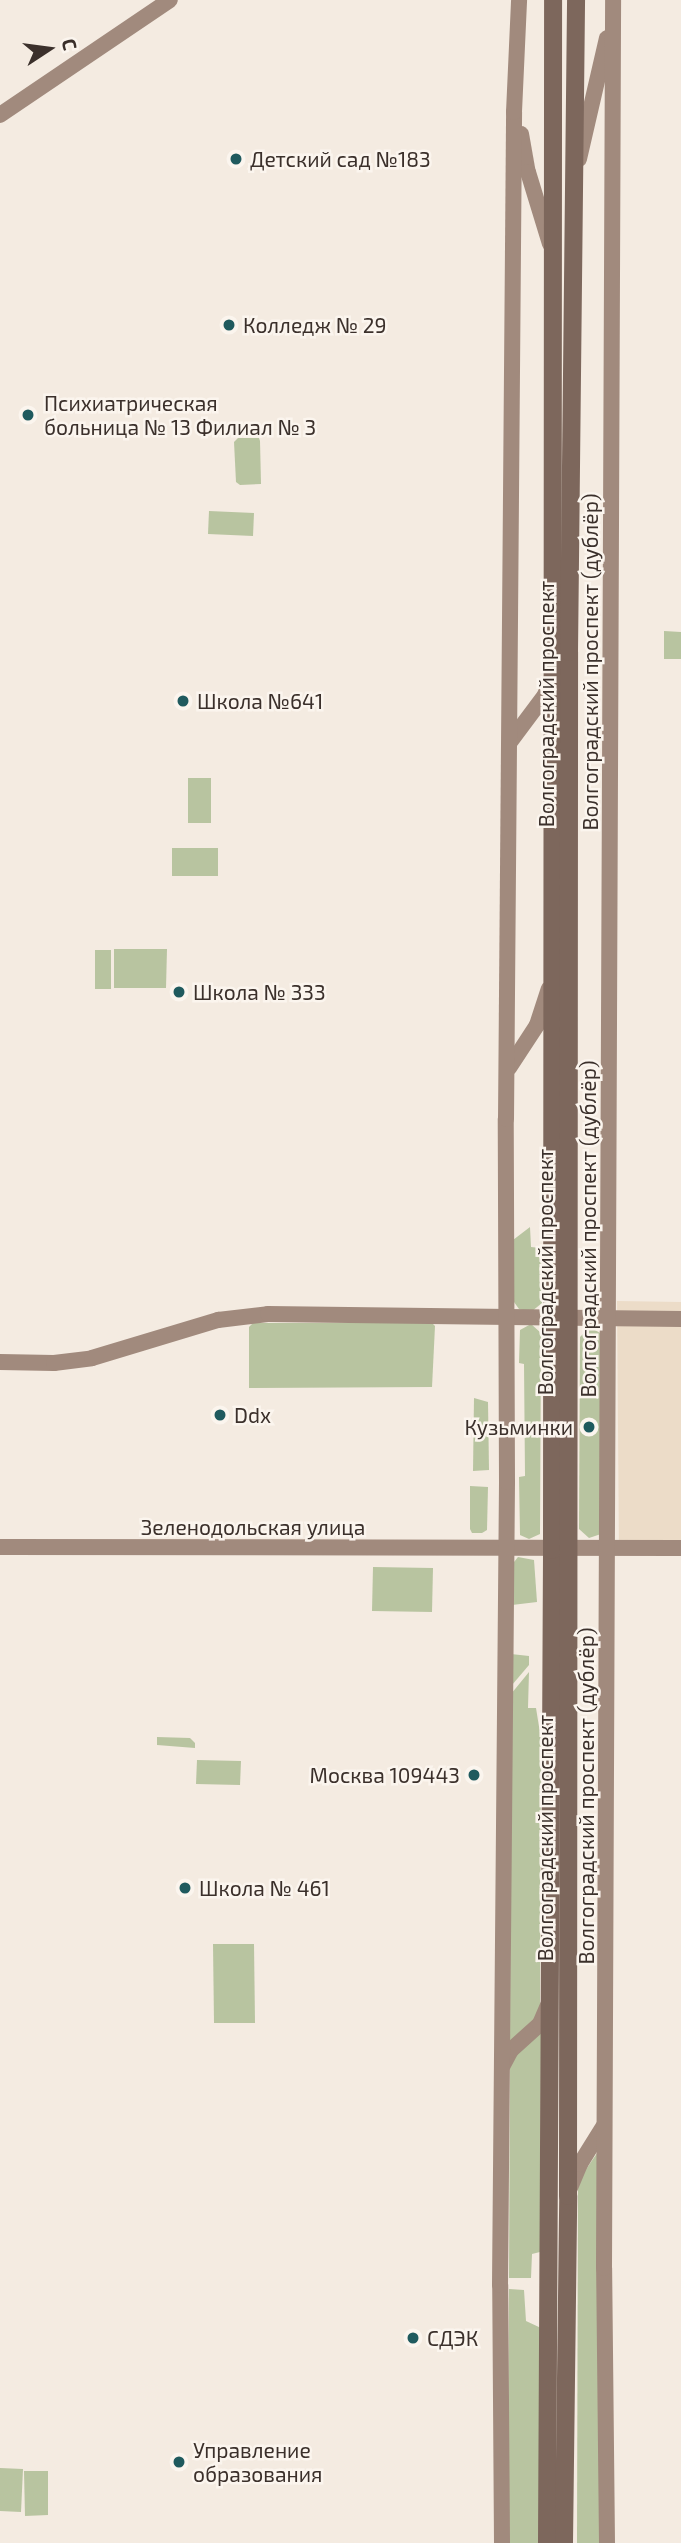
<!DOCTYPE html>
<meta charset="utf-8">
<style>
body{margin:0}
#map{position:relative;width:681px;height:2543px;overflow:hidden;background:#f4ebe1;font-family:"Exo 2",sans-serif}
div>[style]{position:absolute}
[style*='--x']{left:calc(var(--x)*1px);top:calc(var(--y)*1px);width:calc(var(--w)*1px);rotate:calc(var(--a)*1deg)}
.green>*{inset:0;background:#b8c4a0}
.plaza>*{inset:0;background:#ecdcc8}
.secondary>*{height:16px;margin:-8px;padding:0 8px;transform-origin:8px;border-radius:8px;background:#a18a7d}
.primary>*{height:18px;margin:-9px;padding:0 9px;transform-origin:9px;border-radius:9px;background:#7d675c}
.dots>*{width:19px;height:19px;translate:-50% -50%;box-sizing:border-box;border:4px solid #fbf5ee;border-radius:50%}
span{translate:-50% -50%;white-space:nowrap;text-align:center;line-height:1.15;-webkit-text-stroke:5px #fbf5ee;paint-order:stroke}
.poi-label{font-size:21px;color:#3b302b}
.left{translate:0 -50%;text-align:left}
.right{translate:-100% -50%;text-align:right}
.street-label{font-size:21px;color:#3b302b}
.north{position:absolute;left:14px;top:14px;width:70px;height:70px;-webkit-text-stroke:5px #fbf5ee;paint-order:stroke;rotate:77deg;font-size:19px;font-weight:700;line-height:28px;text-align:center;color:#3b302b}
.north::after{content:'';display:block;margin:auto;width:24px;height:32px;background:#3b302b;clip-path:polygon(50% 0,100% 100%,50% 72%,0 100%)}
</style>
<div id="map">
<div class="green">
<div style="clip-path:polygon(238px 438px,259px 438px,260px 441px,261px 484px,240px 485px,236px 482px,234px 442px)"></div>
<div style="clip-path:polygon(209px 511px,254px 513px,253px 536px,208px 534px)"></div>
<div style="clip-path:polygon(664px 631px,681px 632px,681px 659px,664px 659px)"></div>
<div style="clip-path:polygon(188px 778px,211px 778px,211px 823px,188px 823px)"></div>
<div style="clip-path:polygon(172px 848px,218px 848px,218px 876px,172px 876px)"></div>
<div style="clip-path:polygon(114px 949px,167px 949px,166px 988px,114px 988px)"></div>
<div style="clip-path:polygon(95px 950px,111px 950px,111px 989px,95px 989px)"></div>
<div style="clip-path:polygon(530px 1227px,531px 1247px,540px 1248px,542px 1303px,531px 1312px,519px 1309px,514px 1302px,513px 1240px)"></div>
<div style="clip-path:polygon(253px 1323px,432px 1323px,435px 1326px,432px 1387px,249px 1388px,249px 1327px)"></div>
<div style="clip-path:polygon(531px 1324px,541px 1333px,540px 1534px,529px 1539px,520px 1535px,519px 1477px,525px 1476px,524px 1364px,519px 1363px,520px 1330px)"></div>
<div style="clip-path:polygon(593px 1329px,602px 1334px,601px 1534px,589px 1538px,579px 1529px,580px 1337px,586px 1331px)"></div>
<div style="clip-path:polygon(474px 1398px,488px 1402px,489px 1470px,473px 1471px)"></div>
<div style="clip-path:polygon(470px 1486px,488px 1487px,487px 1530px,482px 1533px,472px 1533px,470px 1529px)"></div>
<div style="clip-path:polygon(518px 1557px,534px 1560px,537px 1602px,512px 1605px,514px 1562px)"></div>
<div style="clip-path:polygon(373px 1567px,433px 1568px,432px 1612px,372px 1611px)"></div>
<div style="clip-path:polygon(511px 1654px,529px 1656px,529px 1665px,512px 1685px)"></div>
<div style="clip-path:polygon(529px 1672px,528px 1708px,536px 1708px,541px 1739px,540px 2011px,537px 2019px,510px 2045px,511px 1694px)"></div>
<div style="clip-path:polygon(157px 1737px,190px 1738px,195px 1743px,195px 1748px,157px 1745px)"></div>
<div style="clip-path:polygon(197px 1760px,241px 1761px,240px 1785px,196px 1784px)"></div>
<div style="clip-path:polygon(213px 1944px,254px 1944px,255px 2023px,214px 2023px)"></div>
<div style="clip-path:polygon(541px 2029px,540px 2252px,532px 2254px,531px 2278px,509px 2278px,510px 2061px)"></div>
<div style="clip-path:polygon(602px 2146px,602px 2543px,577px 2543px,578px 2181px)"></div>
<div style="clip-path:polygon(509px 2289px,524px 2290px,526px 2321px,541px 2328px,540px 2543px,508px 2543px)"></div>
<div style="clip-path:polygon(0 2468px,23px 2469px,21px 2512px,0 2511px)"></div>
<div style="clip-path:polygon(24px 2471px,48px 2471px,48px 2515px,25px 2516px)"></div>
</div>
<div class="plaza">
<div style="clip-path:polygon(617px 1301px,681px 1302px,681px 1554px,619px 1554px)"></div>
</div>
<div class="secondary">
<div style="--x:0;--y:115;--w:205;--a:-34.1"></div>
<div style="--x:521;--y:134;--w:39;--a:80"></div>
<div style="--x:528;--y:172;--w:75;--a:73"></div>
<div style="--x:579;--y:159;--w:124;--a:-77"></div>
<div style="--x:510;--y:742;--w:59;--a:-53.3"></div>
<div style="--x:545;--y:695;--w:17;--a:-69"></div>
<div style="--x:509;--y:1068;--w:51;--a:-56.9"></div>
<div style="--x:537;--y:1025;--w:38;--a:-72"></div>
<div style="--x:0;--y:1362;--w:54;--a:1.1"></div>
<div style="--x:54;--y:1363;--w:38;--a:-7"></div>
<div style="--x:92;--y:1358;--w:132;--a:-16.8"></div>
<div style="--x:218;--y:1320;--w:50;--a:-6.8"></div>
<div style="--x:268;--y:1314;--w:413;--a:0.7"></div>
<div style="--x:0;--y:1547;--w:681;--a:0.08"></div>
<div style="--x:503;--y:2065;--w:17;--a:-62"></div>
<div style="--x:511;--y:2050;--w:39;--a:-42"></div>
<div style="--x:540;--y:2024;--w:23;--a:-67"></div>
<div style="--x:569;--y:2190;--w:28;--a:-67"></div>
<div style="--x:580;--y:2164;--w:44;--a:-58.1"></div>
<div style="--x:502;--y:2543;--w:258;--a:-90.4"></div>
<div style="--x:500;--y:2285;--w:803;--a:-89.5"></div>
<div style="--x:507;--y:1482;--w:363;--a:-90.2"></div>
<div style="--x:506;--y:1119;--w:1007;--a:-89.54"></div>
<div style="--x:514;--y:112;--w:112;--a:-87.4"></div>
<div style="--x:607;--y:2543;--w:275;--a:-90.6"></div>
<div style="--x:604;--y:2268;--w:2268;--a:-89.77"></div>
</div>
<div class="primary">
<div style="--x:547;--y:2543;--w:993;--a:-89.71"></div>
<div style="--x:552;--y:1550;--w:1550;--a:-89.96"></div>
<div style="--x:564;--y:2543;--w:347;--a:-89.3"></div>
<div style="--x:568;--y:2196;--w:1544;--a:-89.96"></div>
<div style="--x:569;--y:652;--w:652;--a:-89.38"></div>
</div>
<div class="dots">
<div style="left:236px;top:159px;background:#1f5a5e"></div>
<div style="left:229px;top:325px;background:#1f5a5e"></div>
<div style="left:28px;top:415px;background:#1f5a5e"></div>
<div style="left:183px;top:701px;background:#1f5a5e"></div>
<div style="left:179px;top:992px;background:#1f5a5e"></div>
<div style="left:220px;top:1415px;background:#1f5a5e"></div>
<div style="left:589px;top:1427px;background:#1f5a5e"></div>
<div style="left:474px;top:1775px;background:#1f5a5e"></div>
<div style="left:185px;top:1888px;background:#1f5a5e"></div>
<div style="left:413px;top:2338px;background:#1f5a5e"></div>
<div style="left:179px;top:2462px;background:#1f5a5e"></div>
</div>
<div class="poi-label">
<span class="left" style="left:250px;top:159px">Детский сад №183</span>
<span class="left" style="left:243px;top:325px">Колледж № 29</span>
<span class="left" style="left:44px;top:415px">Психиатрическая<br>больница № 13 Филиал № 3</span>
<span class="left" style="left:197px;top:701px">Школа №641</span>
<span class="left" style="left:193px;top:992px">Школа № 333</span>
<span class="left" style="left:234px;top:1415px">Ddx</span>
<span class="right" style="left:573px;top:1427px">Кузьминки</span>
<span class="right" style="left:460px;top:1775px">Москва 109443</span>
<span class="left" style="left:199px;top:1888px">Школа № 461</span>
<span class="left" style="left:427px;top:2338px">СДЭК</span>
<span class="left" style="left:193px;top:2462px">Управление<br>образования</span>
</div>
<div class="street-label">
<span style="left:590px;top:662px;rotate:-90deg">Волгоградский проспект (дублёр)</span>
<span style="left:546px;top:704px;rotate:-90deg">Волгоградский проспект</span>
<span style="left:588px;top:1229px;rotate:-90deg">Волгоградский проспект (дублёр)</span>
<span style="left:545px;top:1272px;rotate:-90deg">Волгоградский проспект</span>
<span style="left:253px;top:1527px">Зеленодольская улица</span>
<span style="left:586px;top:1796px;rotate:-90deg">Волгоградский проспект (дублёр)</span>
<span style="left:545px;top:1838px;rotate:-90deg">Волгоградский проспект</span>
</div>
<div class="north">С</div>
</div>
